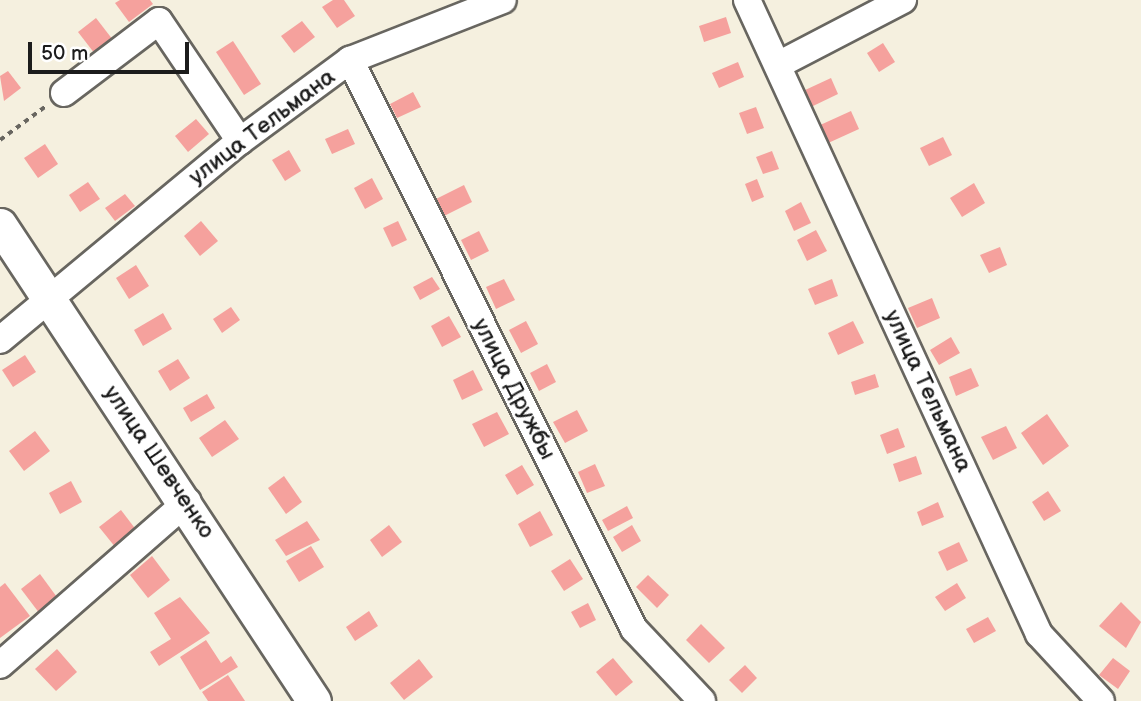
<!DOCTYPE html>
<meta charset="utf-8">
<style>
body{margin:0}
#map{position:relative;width:1141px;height:701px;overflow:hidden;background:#f5f0df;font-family:"Balsamiq Sans",sans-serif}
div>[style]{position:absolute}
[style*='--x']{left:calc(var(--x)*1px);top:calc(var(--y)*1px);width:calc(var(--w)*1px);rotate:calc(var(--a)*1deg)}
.building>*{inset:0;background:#f5a19d}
.path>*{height:3.5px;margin-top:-1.75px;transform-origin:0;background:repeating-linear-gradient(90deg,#686660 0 5px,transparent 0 10px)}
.roads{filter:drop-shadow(2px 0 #686660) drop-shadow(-2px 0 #686660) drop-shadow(0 2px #686660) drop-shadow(0 -2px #686660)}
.minor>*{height:26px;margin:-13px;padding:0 13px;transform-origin:13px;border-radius:13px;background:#fff}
.major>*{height:33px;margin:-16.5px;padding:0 16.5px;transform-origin:16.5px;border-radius:16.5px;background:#fff}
span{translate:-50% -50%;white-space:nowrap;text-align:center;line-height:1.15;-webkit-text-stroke:5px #fff;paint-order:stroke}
.street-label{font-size:23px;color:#1c1c1c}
.scale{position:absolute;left:28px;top:42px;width:161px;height:32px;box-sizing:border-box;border:4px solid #1c1c1c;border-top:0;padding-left:9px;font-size:21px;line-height:24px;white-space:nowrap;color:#1c1c1c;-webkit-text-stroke:5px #fff;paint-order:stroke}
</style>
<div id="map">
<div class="building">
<div style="clip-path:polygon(120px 0,150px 0,153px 4px,129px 22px,115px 3px)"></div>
<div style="clip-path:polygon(333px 0,344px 0,355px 16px,337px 28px,322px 7px)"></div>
<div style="clip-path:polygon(726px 17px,731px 33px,704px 42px,699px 26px)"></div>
<div style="clip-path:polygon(96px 18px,113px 40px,95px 54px,78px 32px)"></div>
<div style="clip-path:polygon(302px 21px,315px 37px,294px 53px,281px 36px)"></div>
<div style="clip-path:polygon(233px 41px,261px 84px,244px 95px,216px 52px)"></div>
<div style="clip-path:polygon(883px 43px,895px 62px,879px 72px,867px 53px)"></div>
<div style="clip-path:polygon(738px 62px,744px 77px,719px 88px,712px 73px)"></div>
<div style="clip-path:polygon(8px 71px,21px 88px,4px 101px,0 76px)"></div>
<div style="clip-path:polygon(831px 78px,838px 94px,811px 107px,803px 91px)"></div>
<div style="clip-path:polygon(413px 92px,421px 107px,397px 118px,390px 104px)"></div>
<div style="clip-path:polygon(756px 107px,764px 128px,747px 134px,739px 113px)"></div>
<div style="clip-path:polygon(851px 111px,859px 129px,826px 144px,818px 126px)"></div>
<div style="clip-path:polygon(196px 119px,209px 134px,188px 152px,175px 136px)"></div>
<div style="clip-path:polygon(348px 129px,355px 144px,332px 154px,325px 139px)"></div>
<div style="clip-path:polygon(943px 137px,952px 155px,929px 166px,920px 148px)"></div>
<div style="clip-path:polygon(45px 144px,58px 164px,38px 178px,24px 158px)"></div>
<div style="clip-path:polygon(289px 150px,301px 171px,285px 181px,272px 160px)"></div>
<div style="clip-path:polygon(772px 151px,779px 169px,763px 174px,756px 157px)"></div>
<div style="clip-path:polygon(372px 178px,383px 199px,365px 209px,354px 188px)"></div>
<div style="clip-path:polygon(757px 179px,764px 197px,752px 202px,745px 184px)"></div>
<div style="clip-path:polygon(88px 182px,100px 199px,80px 212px,69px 195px)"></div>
<div style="clip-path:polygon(974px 183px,985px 203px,962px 217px,950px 198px)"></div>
<div style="clip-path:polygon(464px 185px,472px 202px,442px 217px,434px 200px)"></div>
<div style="clip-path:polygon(125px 194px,135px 206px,115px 221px,105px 208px)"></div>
<div style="clip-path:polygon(801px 202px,811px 223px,794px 231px,785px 211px)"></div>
<div style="clip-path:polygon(201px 221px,218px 241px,200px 256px,184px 236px)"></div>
<div style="clip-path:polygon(398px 221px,407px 240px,392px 247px,383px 228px)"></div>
<div style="clip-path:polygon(816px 230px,827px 251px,807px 261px,797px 240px)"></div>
<div style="clip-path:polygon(479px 231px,489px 251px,471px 260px,461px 240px)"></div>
<div style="clip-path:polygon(1000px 247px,1007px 265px,989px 273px,980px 255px)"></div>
<div style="clip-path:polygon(136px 265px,149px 286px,129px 299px,116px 278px)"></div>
<div style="clip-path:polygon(432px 277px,440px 289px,420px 300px,413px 287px)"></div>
<div style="clip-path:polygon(504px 279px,515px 300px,496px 309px,486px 287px)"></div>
<div style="clip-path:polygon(832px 279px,838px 296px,815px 305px,808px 289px)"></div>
<div style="clip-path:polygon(932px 298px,940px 318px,917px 328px,908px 308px)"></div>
<div style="clip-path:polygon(231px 307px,240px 320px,222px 333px,213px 319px)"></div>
<div style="clip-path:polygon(163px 313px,172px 329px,143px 346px,134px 330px)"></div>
<div style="clip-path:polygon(449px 316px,461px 337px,442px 347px,431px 326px)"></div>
<div style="clip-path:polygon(526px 321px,538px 344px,521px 353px,509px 330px)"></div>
<div style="clip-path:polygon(853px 321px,864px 343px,838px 355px,828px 333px)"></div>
<div style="clip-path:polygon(951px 337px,960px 353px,939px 365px,930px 350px)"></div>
<div style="clip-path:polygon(25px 355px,36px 372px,13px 387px,2px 370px)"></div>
<div style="clip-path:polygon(178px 359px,190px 378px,170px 391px,158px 371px)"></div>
<div style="clip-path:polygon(547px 364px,556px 382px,539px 391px,530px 373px)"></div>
<div style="clip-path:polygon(971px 368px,979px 386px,956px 396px,949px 377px)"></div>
<div style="clip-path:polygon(473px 370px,483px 390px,462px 400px,453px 380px)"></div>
<div style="clip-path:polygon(875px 374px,879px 387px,855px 395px,851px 382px)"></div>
<div style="clip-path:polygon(207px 394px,215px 408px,191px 422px,183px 408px)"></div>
<div style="clip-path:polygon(577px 410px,588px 431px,565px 443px,553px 422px)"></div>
<div style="clip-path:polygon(497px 412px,509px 434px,484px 447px,472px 424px)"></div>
<div style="clip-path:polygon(1047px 414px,1069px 446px,1043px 465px,1021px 433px)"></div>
<div style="clip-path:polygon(225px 420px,239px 439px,212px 457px,199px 438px)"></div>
<div style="clip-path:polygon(1006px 426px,1017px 448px,993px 460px,981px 437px)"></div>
<div style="clip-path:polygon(898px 428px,905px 447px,887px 454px,880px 435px)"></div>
<div style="clip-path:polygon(35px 431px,50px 451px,24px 471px,9px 451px)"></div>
<div style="clip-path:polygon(916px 456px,922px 474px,899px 482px,893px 464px)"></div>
<div style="clip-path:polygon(595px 464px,605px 486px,587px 493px,578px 472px)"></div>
<div style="clip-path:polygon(522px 465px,534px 485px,517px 495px,505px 475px)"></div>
<div style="clip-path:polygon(284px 476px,302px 502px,286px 514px,268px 488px)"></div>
<div style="clip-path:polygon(71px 481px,82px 502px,60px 514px,49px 493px)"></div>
<div style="clip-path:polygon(1048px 491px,1061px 511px,1044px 521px,1032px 502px)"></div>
<div style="clip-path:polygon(938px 502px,944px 517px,922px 526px,917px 512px)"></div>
<div style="clip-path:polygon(627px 506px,633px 518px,608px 531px,602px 520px)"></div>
<div style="clip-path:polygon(121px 510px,137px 531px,116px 548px,99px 527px)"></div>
<div style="clip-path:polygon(540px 511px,553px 535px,530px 547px,518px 524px)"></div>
<div style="clip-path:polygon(307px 521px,320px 540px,286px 556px,275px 540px)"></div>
<div style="clip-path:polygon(389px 525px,402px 542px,382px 557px,370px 540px)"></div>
<div style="clip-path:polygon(632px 525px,641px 541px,622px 552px,613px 537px)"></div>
<div style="clip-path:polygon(959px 542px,968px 561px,947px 571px,938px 552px)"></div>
<div style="clip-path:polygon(311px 546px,324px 567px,299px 582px,286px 561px)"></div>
<div style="clip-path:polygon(152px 556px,170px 580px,148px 598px,130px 575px)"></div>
<div style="clip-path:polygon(570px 559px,583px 579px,564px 591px,551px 571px)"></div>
<div style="clip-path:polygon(40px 574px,62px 604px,43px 618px,21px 589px)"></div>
<div style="clip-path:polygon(648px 575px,669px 595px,657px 608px,636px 587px)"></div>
<div style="clip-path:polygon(5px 583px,30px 616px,0 638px,0 587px)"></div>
<div style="clip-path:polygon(957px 583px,966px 598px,945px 611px,935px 597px)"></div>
<div style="clip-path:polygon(180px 597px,210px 633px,159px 666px,150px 652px,171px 639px,154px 613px)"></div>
<div style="clip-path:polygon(1121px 602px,1141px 622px,1126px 648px,1099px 626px)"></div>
<div style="clip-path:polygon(588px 603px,596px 620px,580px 628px,571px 612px)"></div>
<div style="clip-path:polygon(369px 611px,378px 626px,355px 641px,346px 627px)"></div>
<div style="clip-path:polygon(988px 617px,996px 631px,974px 643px,966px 629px)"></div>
<div style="clip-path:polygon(701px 624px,725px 648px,709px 663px,686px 640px)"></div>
<div style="clip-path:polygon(206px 640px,221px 663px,231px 656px,238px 667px,200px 690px,180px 657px)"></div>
<div style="clip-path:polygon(57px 649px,77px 672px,56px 691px,35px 669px)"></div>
<div style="clip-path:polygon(613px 658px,633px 682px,616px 696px,596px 672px)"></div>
<div style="clip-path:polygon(1113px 658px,1130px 671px,1118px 689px,1099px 675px)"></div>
<div style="clip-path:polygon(419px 659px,433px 677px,404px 700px,390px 683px)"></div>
<div style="clip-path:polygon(745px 665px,757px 678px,742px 693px,729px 680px)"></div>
<div style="clip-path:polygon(228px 675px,245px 701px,208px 701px,202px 692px)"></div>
</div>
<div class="path">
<div style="--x:0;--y:140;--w:57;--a:-36.5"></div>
</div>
<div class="roads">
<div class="minor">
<div style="--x:747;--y:0;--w:698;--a:65.27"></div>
<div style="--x:1039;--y:634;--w:91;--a:47.2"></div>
<div style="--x:350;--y:60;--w:636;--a:63.48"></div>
<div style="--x:634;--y:629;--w:99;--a:46.6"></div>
<div style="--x:778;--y:65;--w:141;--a:-27.5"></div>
<div style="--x:64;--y:93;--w:119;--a:-37.2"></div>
<div style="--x:159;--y:21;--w:145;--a:56"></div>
<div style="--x:0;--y:340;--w:312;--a:-39.7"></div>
<div style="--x:240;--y:141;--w:137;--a:-36.4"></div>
<div style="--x:350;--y:60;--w:164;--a:-21.4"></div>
<div style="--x:0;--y:665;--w:249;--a:-41.1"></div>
</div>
<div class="major">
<div style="--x:0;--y:225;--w:570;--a:56.59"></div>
</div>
</div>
<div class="street-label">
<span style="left:262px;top:127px;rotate:-37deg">улица Тельмана</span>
<span style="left:514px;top:389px;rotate:63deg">улица Дружбы</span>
<span style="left:928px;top:391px;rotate:65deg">улица Тельмана</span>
<span style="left:159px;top:462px;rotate:56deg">улица Шевченко</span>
</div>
<div class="scale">50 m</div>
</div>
